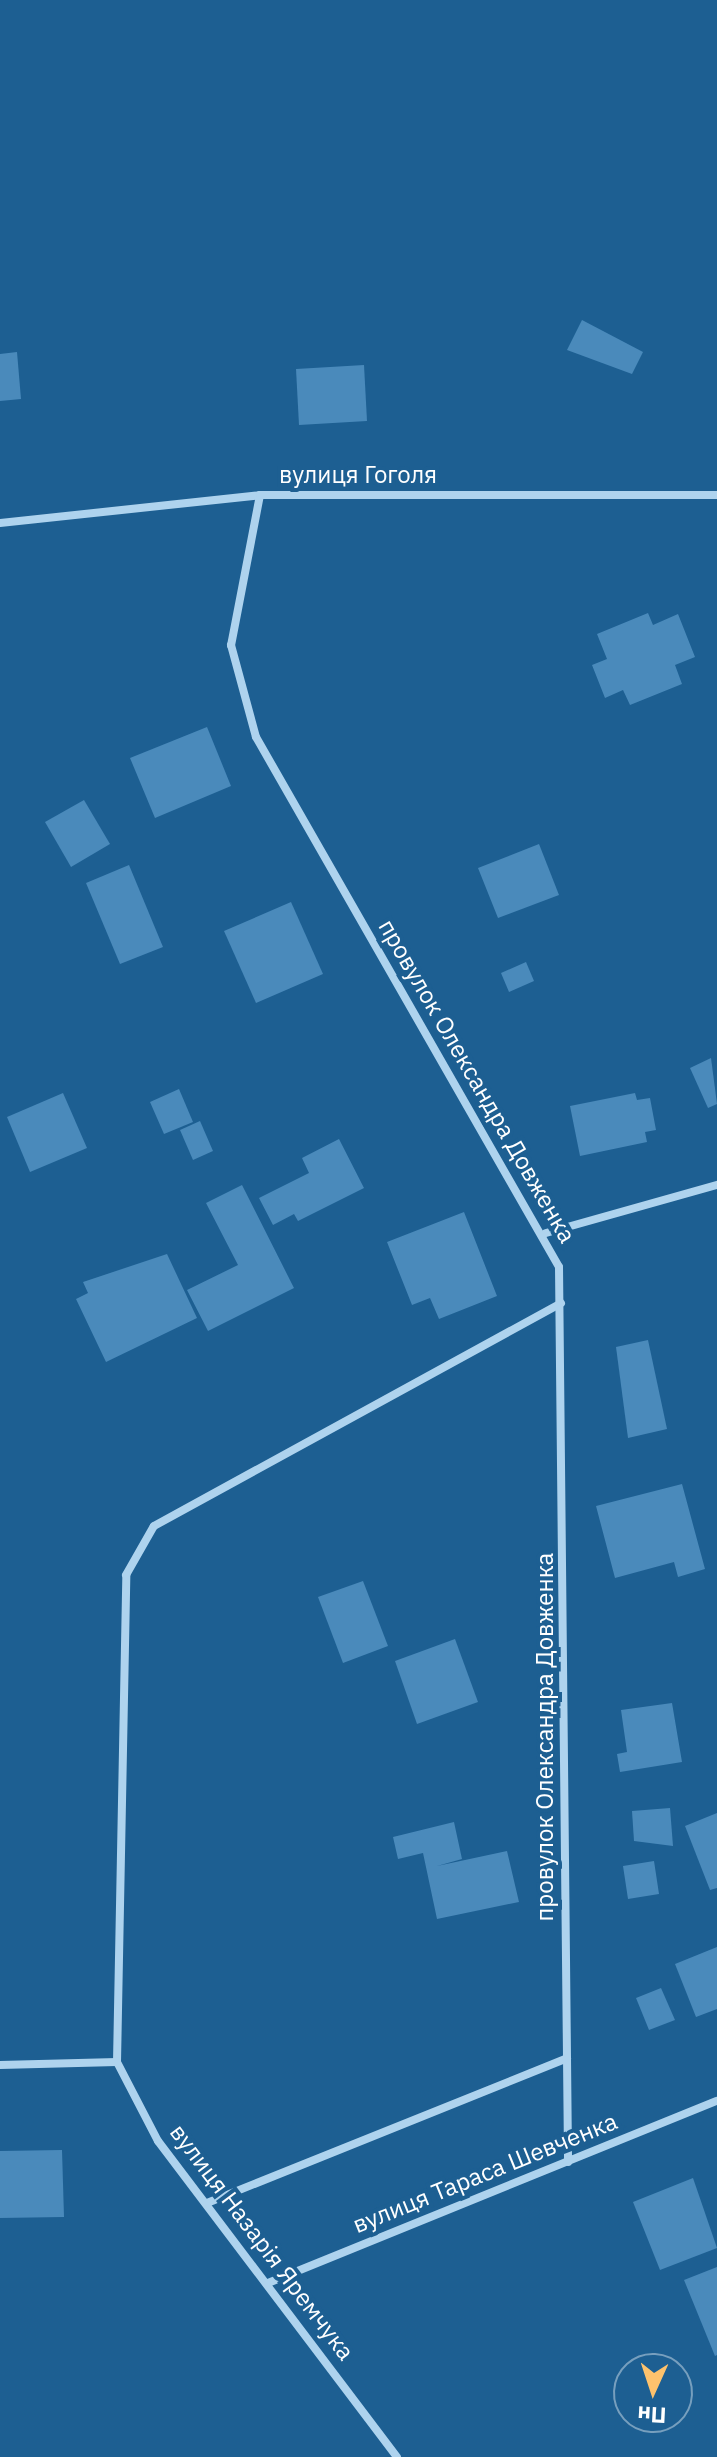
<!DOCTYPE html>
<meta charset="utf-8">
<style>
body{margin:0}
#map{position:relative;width:717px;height:2457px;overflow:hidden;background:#1d5f92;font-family:"IBM Plex Sans",sans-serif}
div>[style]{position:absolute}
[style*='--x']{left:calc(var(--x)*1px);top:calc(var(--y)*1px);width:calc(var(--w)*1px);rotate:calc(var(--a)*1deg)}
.building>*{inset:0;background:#4a8abb}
.minor>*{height:8px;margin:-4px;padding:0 4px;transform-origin:4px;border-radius:4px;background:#aed3ee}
span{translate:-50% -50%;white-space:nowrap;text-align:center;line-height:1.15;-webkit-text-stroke:8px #1d5f92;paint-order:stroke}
.street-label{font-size:24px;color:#fff}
.north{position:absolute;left:613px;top:2353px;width:80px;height:80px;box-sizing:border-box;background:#1d5f92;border:2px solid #779fbe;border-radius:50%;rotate:183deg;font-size:22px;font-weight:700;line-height:32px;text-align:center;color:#fff}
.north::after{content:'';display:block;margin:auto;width:28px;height:36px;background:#fdc26d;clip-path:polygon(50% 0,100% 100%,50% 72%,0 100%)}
</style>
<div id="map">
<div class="building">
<div style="clip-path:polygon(582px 320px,643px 352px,632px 374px,567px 350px)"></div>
<div style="clip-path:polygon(17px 352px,21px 399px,0 401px,0 354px)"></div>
<div style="clip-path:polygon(364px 365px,367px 421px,299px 425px,296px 369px)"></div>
<div style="clip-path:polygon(648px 613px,653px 625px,678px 614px,695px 657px,675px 665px,682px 684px,630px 705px,623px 690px,605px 698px,592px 665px,607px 659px,597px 634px)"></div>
<div style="clip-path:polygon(207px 727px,231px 786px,155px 818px,130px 758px)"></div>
<div style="clip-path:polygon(84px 800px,110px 844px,71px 867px,45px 822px)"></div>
<div style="clip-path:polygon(539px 844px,559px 895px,498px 918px,478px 868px)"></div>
<div style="clip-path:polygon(129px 865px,163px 947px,120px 964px,86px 883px)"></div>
<div style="clip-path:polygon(291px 902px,323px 974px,256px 1003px,224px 931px)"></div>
<div style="clip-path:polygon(526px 962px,534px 981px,509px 992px,501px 973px)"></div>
<div style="clip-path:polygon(711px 1058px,717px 1104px,708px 1108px,690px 1068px)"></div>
<div style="clip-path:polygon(179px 1089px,193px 1122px,164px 1134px,150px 1102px)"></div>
<div style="clip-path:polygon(63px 1093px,87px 1148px,30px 1172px,7px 1117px)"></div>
<div style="clip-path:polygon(635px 1093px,637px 1100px,650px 1098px,656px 1130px,645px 1132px,647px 1142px,580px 1156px,570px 1106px)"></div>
<div style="clip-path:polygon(200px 1121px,213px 1151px,193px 1160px,180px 1130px)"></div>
<div style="clip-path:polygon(339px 1139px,364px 1188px,298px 1221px,294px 1214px,273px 1225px,259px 1198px,309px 1173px,302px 1158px)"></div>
<div style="clip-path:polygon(242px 1185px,294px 1288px,208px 1331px,187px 1290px,238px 1265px,206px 1203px)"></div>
<div style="clip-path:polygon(464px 1212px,497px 1296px,439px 1319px,430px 1298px,412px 1305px,387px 1242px)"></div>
<div style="clip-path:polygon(167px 1254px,197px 1318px,106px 1362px,76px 1299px,88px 1293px,83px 1282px)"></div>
<div style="clip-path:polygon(648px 1340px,667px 1429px,628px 1438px,616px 1347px)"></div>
<div style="clip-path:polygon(682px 1484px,705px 1569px,678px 1577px,674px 1562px,615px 1578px,596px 1506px)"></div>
<div style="clip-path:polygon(363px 1581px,388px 1646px,343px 1663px,318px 1597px)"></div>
<div style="clip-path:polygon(455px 1639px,478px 1702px,417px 1724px,395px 1661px)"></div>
<div style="clip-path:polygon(672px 1703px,682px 1762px,620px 1772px,617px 1754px,627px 1752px,621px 1710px)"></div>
<div style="clip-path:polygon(670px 1808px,673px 1846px,634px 1841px,632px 1811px)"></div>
<div style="clip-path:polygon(717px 1813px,717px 1888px,710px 1890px,685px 1826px)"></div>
<div style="clip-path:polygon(454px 1822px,462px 1859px,437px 1866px,507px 1851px,519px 1902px,437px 1919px,423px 1853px,398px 1859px,393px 1837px)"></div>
<div style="clip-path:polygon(654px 1861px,659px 1894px,628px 1899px,623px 1866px)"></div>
<div style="clip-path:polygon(717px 1947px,717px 2009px,696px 2017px,675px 1964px)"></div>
<div style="clip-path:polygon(661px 1988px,675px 2020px,649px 2030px,636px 1998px)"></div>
<div style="clip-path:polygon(62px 2150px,64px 2217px,0 2218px,0 2151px)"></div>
<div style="clip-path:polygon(693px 2178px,717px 2248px,660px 2270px,633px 2202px)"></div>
<div style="clip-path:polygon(717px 2267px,717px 2355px,715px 2356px,684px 2280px)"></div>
</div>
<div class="minor">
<div style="--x:260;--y:495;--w:153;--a:100.9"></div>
<div style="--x:231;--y:645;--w:95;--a:74.8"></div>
<div style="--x:256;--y:737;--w:610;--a:60.24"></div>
<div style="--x:559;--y:1267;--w:895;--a:89.42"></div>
<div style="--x:0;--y:523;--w:262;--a:-6.1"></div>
<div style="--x:260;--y:495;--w:457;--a:0"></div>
<div style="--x:546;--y:1233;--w:178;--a:-15.7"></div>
<div style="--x:117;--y:2062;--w:487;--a:-88.9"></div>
<div style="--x:126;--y:1575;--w:56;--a:-60.3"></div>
<div style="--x:154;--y:1526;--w:464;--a:-28.7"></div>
<div style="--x:0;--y:2065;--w:117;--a:-1.5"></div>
<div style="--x:117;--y:2062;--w:89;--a:62.6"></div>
<div style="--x:158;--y:2141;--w:396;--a:52.9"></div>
<div style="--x:207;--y:2203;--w:388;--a:-21.9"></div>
<div style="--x:268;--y:2283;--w:484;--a:-22.1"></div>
</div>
<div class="street-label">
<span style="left:358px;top:475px">вулиця Гоголя</span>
<span style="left:477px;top:1081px;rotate:60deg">провулок Олександра Довженка</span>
<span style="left:545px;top:1737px;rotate:-90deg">провулок Олександра Довженка</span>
<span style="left:485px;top:2173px;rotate:-22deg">вулиця Тараса Шевченка</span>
<span style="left:262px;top:2242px;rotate:53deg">вулиця Назарія Яремчука</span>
</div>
<div class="north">Пн</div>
</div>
